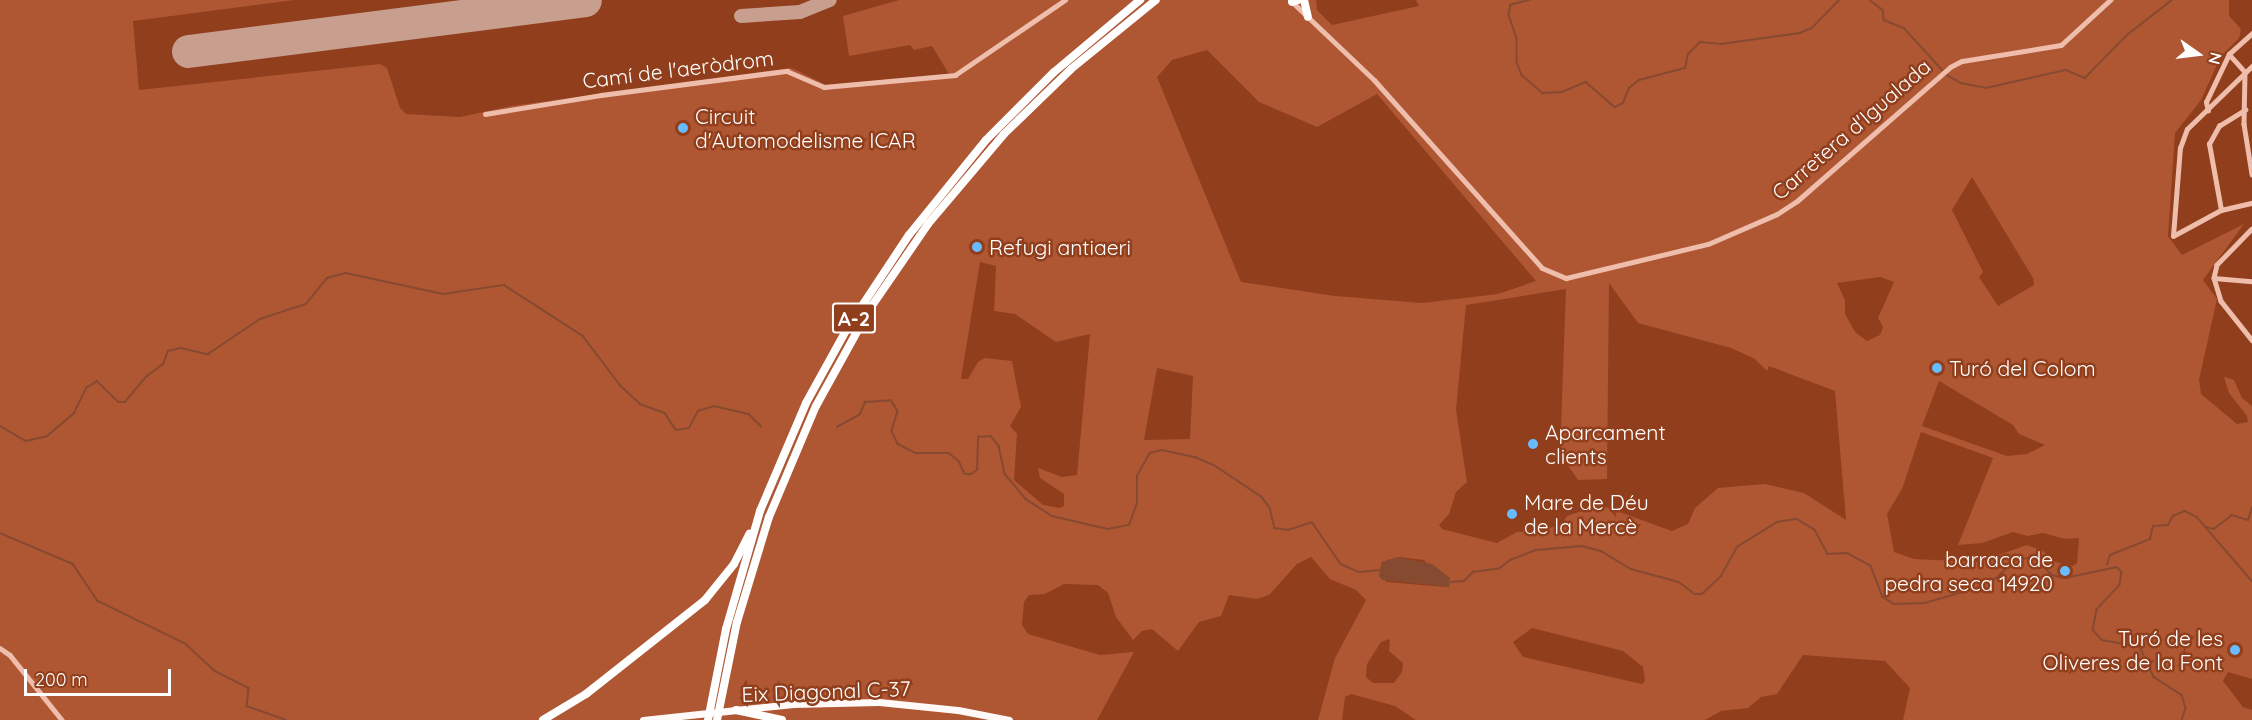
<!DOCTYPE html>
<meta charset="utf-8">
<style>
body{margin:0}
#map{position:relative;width:2252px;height:720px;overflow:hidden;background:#903e1c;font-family:Quicksand,sans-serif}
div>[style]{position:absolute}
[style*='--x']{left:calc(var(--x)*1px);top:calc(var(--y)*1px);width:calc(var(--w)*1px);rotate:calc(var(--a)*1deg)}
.green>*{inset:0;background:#af5633}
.water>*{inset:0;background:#864a31}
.stream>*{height:1.5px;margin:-0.75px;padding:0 0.75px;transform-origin:0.75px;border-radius:0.75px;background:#864a31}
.taxiway>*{height:14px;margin:-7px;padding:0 7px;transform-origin:7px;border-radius:7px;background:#c89e8e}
.runway>*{height:33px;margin:-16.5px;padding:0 16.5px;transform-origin:16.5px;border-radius:16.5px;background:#c89e8e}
.minor>*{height:4.5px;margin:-2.25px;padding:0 2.25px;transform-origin:2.25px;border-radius:2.25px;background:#eebdab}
.tertiary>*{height:5px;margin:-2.5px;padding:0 2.5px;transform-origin:2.5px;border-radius:2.5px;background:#eebdab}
.trunk>*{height:7px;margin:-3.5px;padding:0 3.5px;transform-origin:3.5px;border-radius:3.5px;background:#fffaf8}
.motorway>*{height:8px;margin:-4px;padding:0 4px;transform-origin:4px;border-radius:4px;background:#fff}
.dots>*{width:16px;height:16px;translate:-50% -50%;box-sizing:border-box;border:3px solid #903e1c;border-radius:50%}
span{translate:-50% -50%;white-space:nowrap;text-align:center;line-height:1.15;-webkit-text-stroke:5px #903e1c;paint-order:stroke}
.shield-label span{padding:2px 4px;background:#903e1c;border:2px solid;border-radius:4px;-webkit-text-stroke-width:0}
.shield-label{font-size:20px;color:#fff;font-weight:700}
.street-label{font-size:21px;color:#fff}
.poi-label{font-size:21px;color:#fff}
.left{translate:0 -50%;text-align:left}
.right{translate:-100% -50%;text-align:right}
.north{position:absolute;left:2168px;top:24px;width:60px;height:60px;-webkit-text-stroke:4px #903e1c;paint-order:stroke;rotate:104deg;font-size:16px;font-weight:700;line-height:24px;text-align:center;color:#fff}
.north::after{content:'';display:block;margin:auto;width:21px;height:27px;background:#fff;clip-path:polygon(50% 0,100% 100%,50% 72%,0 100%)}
.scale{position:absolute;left:24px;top:669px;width:147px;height:27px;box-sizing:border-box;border:3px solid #fff;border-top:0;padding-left:8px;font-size:18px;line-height:21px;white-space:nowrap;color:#fff;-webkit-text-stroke:4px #903e1c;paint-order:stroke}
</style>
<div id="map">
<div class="green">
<div style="clip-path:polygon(evenodd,0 0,294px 0,133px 21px,139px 90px,380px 64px,387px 68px,400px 108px,406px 114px,460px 117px,511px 106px,792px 68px,826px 85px,949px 74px,932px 46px,914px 50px,910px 45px,849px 56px,843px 16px,899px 0,1316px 0,1317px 10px,1332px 25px,1419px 6px,1416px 0,2229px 0,2229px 16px,2241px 29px,2239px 38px,2221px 56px,2201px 100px,2175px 133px,2168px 236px,2182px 255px,2244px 224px,2203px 280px,2217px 299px,2199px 380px,2201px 394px,2237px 424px,2248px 422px,2247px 416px,2229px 393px,2224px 377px,2234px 380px,2242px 398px,2252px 406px,2252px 679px,2228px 672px,2223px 681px,2243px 707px,2252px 710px,2252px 720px,1903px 720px,1910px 688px,1885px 661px,1803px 655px,1777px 694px,1761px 697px,1748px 708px,1721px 711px,1705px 720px,1416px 720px,1395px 706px,1351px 694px,1345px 697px,1342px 720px,1318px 720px,1335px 658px,1366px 600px,1356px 590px,1330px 579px,1311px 557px,1297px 564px,1269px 595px,1257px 599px,1229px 595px,1221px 616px,1199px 622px,1178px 651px,1152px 629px,1142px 631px,1133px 640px,1116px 617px,1108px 593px,1098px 585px,1064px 584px,1045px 594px,1029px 595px,1024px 602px,1022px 625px,1028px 634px,1100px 655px,1134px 652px,1097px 720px,0 720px,0 0,1207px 50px,1259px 102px,1317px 127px,1377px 94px,1536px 281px,1498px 294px,1422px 303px,1335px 296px,1241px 282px,1157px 77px,1172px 60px,1207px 50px,0 0,1972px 177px,2033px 278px,2034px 285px,1998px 306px,1979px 277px,1983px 272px,1952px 210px,1972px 177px,0 0,980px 262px,996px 266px,994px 311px,1015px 314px,1056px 342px,1090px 334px,1077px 475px,1062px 477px,1038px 468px,1040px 478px,1064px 494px,1064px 506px,1059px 508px,1043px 505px,1014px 480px,1017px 434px,1010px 426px,1021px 407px,1012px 361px,985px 358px,978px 362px,968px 379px,961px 379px,980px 262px,0 0,1880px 277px,1894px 282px,1878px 318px,1883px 327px,1880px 335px,1867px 341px,1855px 332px,1845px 314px,1845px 300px,1837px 283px,1880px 277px,0 0,1609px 283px,1638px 323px,1731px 348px,1755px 359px,1767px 371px,1769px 366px,1835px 391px,1846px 520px,1804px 493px,1765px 484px,1718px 488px,1695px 508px,1688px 524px,1672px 531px,1600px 505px,1567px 516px,1562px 524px,1540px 531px,1517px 532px,1497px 543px,1442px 529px,1439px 525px,1449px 514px,1456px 492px,1467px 482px,1456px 410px,1466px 305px,1566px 289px,1560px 454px,1578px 480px,1607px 479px,1609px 283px,0 0,1157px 368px,1193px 376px,1190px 439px,1144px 440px,1157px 368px,0 0,1939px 381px,2013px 425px,2019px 434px,2045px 445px,2027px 454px,2007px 456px,1922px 426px,1939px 381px,0 0,1921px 432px,1993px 458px,1958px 545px,1982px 543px,2013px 532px,2028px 536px,2043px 533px,2065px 539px,2079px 538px,2077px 563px,2073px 566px,2055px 562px,2043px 551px,2027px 545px,1978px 562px,1914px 559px,1894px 552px,1887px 514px,1902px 489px,1921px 432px,0 0,1398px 557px,1424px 560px,1446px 587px,1386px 582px,1380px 569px,1382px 562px,1398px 557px,0 0,1532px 628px,1623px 651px,1643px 667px,1645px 681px,1642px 684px,1523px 657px,1513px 642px,1532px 628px,0 0,1390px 639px,1389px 651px,1403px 663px,1402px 672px,1394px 683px,1373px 683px,1366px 677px,1367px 664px,1381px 642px,1390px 639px)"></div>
</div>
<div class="water">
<div style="clip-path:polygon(1398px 557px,1432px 564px,1450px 578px,1449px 587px,1382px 580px,1379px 576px,1382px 562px)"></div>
</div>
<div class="stream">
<div style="--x:1531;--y:0;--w:21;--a:166"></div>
<div style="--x:1511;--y:5;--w:10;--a:101"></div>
<div style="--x:1509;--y:15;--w:24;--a:71"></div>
<div style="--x:1517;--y:38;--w:24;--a:90"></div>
<div style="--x:1517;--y:62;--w:14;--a:69"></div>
<div style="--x:1522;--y:75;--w:28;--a:41"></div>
<div style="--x:1543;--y:93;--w:19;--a:-3"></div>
<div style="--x:1562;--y:92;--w:26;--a:-23"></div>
<div style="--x:1586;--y:82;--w:38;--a:41"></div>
<div style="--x:1615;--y:107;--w:9;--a:-27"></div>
<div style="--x:1623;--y:103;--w:16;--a:-68"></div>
<div style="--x:1629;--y:88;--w:13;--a:-39"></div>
<div style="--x:1639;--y:80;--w:48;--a:-14.6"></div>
<div style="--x:1685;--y:68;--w:14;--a:-78"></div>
<div style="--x:1688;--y:54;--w:17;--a:-45"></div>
<div style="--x:1700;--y:42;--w:21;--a:5"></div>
<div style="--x:1721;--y:44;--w:80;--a:-7.9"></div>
<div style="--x:1800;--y:33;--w:13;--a:-23"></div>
<div style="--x:1812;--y:28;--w:39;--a:-46"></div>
<div style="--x:1870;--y:0;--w:16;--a:38"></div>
<div style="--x:1883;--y:10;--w:10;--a:84"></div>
<div style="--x:1884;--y:20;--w:22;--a:22"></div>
<div style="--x:1904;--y:28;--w:64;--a:47.5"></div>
<div style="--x:1947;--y:75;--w:16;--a:30"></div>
<div style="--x:1961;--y:83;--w:25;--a:11"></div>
<div style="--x:1986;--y:88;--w:82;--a:-12.7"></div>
<div style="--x:2066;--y:70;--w:21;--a:23"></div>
<div style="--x:2085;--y:78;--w:60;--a:-45.7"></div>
<div style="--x:2127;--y:35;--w:57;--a:-37.9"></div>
<div style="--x:0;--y:426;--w:30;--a:30"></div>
<div style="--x:26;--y:441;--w:22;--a:-13"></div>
<div style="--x:47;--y:436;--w:35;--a:-40"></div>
<div style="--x:74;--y:413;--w:28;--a:-64"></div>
<div style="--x:86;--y:388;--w:13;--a:-32"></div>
<div style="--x:97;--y:381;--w:30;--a:44"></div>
<div style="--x:119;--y:402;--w:6;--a:0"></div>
<div style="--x:125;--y:402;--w:34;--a:-50"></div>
<div style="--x:147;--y:376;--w:20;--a:-37"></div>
<div style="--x:163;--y:364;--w:14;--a:-69"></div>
<div style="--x:168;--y:351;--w:13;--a:-13"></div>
<div style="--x:181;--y:348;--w:28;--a:13"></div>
<div style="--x:208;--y:354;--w:63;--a:-33.9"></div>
<div style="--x:260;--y:319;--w:48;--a:-18.1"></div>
<div style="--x:306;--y:304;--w:33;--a:-51"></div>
<div style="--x:327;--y:278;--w:20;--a:-15"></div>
<div style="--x:346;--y:273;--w:99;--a:12.2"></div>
<div style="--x:443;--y:294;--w:62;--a:-8.4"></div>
<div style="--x:504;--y:285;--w:94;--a:32.8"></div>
<div style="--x:583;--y:336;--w:63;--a:52.8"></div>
<div style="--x:621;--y:386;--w:26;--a:43"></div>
<div style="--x:640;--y:404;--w:27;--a:20"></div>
<div style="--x:665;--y:413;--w:20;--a:57"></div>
<div style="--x:676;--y:430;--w:13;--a:-9"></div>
<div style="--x:689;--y:428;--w:19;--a:-62"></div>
<div style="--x:698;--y:411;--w:17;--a:-17"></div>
<div style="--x:714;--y:406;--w:36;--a:13"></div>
<div style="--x:749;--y:414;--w:17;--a:45"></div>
<div style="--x:837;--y:427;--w:26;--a:-29"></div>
<div style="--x:860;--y:414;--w:13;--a:-67"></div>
<div style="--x:865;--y:402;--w:26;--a:-4"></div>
<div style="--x:891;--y:400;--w:13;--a:58"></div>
<div style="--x:898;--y:411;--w:21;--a:107"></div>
<div style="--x:892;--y:431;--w:14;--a:65"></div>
<div style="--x:898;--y:444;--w:20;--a:27"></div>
<div style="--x:916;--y:453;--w:33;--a:0"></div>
<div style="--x:949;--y:453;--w:13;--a:39"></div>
<div style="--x:959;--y:461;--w:14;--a:65"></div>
<div style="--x:965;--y:474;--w:6;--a:0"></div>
<div style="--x:971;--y:474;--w:7;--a:-34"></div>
<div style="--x:977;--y:470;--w:33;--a:-88"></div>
<div style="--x:978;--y:437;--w:13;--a:-4"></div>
<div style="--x:991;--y:436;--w:13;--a:51"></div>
<div style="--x:999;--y:446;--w:29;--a:78"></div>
<div style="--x:1005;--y:474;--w:33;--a:50"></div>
<div style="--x:1026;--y:499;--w:31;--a:33"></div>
<div style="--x:1052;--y:516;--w:57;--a:13.1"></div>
<div style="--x:1108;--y:529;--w:21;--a:-11"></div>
<div style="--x:1129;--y:525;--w:23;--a:-70"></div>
<div style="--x:1137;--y:503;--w:27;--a:-90"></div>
<div style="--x:1137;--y:476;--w:26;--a:-61"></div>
<div style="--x:1150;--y:453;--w:12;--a:-14"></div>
<div style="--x:1162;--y:450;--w:34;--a:12"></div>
<div style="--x:1195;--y:457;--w:21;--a:23"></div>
<div style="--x:1214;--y:465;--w:58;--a:33.7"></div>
<div style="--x:1262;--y:497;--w:14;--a:54"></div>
<div style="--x:1270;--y:508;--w:21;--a:76"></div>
<div style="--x:1275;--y:528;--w:13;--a:9"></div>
<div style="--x:1288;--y:530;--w:25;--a:-18"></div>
<div style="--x:1312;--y:522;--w:51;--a:55.4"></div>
<div style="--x:1341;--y:564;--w:20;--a:24"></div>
<div style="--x:1359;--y:572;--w:22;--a:-5"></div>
<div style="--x:2206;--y:527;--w:8;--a:14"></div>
<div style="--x:2214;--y:529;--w:23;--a:-38"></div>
<div style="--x:2232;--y:515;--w:17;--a:17"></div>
<div style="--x:2248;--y:520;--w:13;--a:-72"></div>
<div style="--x:0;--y:533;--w:79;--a:23"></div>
<div style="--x:73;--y:564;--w:45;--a:56"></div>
<div style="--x:98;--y:601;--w:98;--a:26"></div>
<div style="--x:186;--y:644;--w:40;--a:43"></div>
<div style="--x:215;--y:671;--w:38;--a:27"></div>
<div style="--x:249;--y:688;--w:18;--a:96"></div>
<div style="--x:247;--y:706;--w:41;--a:19.7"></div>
<div style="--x:2107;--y:565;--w:10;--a:-73"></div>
<div style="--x:2110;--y:555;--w:43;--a:-21.8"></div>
<div style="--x:2150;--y:539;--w:13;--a:-77"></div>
<div style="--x:2153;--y:526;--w:15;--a:-4"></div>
<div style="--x:2168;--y:525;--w:10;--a:-61"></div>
<div style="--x:2173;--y:516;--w:13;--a:-23"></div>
<div style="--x:2185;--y:511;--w:13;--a:27"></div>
<div style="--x:2197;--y:517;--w:84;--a:49.3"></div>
<div style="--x:1451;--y:582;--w:13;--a:-4"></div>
<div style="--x:1464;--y:581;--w:13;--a:-45"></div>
<div style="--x:1473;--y:572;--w:27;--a:-8"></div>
<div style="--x:1500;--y:568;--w:13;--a:-39"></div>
<div style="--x:1510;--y:560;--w:28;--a:-21"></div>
<div style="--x:1536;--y:550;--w:46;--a:-5"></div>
<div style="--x:1582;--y:546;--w:20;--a:15"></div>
<div style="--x:1601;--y:551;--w:35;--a:31"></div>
<div style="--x:1631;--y:569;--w:50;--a:15.2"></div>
<div style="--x:1679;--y:582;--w:20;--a:37"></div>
<div style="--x:1695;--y:594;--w:7;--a:0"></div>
<div style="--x:1702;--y:594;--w:26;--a:-43"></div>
<div style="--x:1721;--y:576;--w:33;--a:-61"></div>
<div style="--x:1737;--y:547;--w:47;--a:-32"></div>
<div style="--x:1777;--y:522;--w:20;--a:-9"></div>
<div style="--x:1797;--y:519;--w:21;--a:31"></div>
<div style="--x:1815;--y:530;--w:27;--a:62"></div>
<div style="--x:1828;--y:554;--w:19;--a:-3"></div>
<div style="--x:1847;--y:553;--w:27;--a:28"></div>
<div style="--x:1871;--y:566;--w:33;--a:69"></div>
<div style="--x:1883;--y:597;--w:13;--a:32"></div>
<div style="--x:1894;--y:604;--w:31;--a:-2"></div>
<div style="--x:1925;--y:603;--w:54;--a:-16.1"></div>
<div style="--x:1977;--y:588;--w:20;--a:-27"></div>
<div style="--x:1995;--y:579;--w:28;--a:-42"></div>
<div style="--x:2016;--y:560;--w:17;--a:-10"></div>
<div style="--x:2033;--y:557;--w:26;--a:43"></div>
<div style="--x:2052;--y:575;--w:13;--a:13"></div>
<div style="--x:2065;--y:578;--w:53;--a:-11.9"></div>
<div style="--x:2117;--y:567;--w:7;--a:45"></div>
<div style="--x:2122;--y:572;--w:13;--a:99"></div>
<div style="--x:2120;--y:585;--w:34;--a:133"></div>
<div style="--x:2097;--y:610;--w:20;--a:101"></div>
<div style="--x:2093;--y:630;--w:13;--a:48"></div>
<div style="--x:2102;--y:640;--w:39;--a:10"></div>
<div style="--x:2140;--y:647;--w:33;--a:65"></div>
<div style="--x:2154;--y:677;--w:33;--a:33"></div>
<div style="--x:2182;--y:695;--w:14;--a:73"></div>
<div style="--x:2186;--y:708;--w:13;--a:108"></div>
</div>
<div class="taxiway">
<div style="--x:741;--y:16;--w:59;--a:-3.9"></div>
<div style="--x:800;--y:12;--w:32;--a:-22"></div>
</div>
<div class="runway">
<div style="--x:188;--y:51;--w:400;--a:-7.3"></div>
</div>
<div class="minor">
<div style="--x:2229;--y:54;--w:24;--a:48"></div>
<div style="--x:2245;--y:72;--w:52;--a:91.1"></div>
<div style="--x:2244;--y:124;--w:51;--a:80.9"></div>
<div style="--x:2208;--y:111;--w:9;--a:-103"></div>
<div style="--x:2206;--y:102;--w:53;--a:-64.4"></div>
<div style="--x:2229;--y:54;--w:31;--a:-42"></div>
<div style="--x:485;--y:114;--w:118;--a:-9.3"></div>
<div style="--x:601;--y:95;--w:188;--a:-7.4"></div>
<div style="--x:787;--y:71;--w:40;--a:23.4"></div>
<div style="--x:824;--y:87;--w:132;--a:-5.2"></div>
<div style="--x:955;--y:75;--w:133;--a:-34.3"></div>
<div style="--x:2221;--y:210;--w:67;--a:-100.3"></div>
<div style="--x:2209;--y:144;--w:21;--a:-61"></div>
<div style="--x:2219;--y:126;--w:31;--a:-32"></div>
<div style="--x:2252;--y:229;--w:50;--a:134.2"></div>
<div style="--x:2217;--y:265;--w:13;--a:103"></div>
<div style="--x:2214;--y:278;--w:24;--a:73"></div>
<div style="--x:2221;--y:301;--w:50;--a:51.5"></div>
<div style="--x:2173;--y:236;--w:88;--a:-85.5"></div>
<div style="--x:2180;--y:148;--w:20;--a:-70"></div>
<div style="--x:2187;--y:129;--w:91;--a:-44.1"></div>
<div style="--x:2173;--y:236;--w:55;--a:-28.4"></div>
<div style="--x:2221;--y:210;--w:32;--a:-13"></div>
<div style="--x:2214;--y:278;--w:38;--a:5"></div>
<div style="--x:0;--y:648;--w:12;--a:35"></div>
<div style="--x:10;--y:655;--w:83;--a:51.3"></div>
</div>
<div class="tertiary">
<div style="--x:1291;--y:1;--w:115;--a:43.6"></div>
<div style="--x:1374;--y:80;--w:252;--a:48.2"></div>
<div style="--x:1542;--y:268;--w:26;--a:23"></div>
<div style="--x:1566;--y:278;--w:146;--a:-13.5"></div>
<div style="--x:1708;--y:244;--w:75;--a:-23.5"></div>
<div style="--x:1777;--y:214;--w:24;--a:-33"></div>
<div style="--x:1797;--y:201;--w:203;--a:-41.2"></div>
<div style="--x:1950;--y:67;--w:13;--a:-27"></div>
<div style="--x:1962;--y:61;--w:100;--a:-9.2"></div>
<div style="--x:2061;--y:45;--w:67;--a:-42.6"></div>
</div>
<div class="trunk">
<div style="--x:643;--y:720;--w:151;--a:-6.1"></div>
<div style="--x:793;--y:704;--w:86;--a:-1.3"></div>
<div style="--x:879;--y:702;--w:79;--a:5.8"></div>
<div style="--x:958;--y:710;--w:52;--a:11.1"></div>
</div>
<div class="motorway">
<div style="--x:1304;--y:0;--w:17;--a:77"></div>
<div style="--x:1292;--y:2;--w:6;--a:-18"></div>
<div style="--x:736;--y:710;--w:47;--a:12.3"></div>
<div style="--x:543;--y:720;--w:50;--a:-31.2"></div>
<div style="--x:586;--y:694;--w:152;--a:-38.3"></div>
<div style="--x:705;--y:600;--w:46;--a:-51.1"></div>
<div style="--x:734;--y:564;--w:34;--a:-63"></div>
<div style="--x:708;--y:720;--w:93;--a:-78.8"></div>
<div style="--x:726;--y:629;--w:123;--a:-73.9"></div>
<div style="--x:760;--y:511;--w:117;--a:-66.9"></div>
<div style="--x:806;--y:403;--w:87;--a:-61.1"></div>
<div style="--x:848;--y:327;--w:110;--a:-56.5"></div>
<div style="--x:909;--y:235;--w:122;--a:-51"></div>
<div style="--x:986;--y:140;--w:95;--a:-45"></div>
<div style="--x:1053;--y:73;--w:114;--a:-40"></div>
<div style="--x:717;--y:720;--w:100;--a:-78.5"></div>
<div style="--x:737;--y:622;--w:110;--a:-73.1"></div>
<div style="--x:769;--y:517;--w:121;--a:-67.1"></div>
<div style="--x:816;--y:406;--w:110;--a:-61.1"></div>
<div style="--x:869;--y:310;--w:104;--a:-55.5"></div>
<div style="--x:928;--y:224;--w:118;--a:-49.8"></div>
<div style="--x:1004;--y:134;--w:93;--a:-44.1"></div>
<div style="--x:1071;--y:69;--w:109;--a:-39.1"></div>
</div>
<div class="dots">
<div style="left:683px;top:128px;background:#68bcfe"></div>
<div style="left:977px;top:247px;background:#68bcfe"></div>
<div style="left:1937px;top:368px;background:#68bcfe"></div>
<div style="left:1533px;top:444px;background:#68bcfe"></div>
<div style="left:1512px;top:514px;background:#68bcfe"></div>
<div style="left:2065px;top:571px;background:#68bcfe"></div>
<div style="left:2235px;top:650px;background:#68bcfe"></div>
</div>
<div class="shield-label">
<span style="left:854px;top:318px">A-2</span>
</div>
<div class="street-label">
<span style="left:678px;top:69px;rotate:-7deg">Camí de l'aeròdrom</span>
<span style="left:1851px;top:129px;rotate:-41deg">Carretera d'Igualada</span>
<span style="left:826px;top:691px;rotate:-2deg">Eix Diagonal C-37</span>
</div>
<div class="poi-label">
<span class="left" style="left:695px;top:128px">Circuit<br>d'Automodelisme ICAR</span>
<span class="left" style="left:989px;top:247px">Refugi antiaeri</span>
<span class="left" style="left:1949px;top:368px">Turó del Colom</span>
<span class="left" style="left:1545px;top:444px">Aparcament<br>clients</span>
<span class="left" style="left:1524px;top:514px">Mare de Déu<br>de la Mercè</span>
<span class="right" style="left:2053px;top:571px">barraca de<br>pedra seca 14920</span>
<span class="right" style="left:2223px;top:650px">Turó de les<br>Oliveres de la Font</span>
</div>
<div class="north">N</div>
<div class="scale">200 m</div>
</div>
